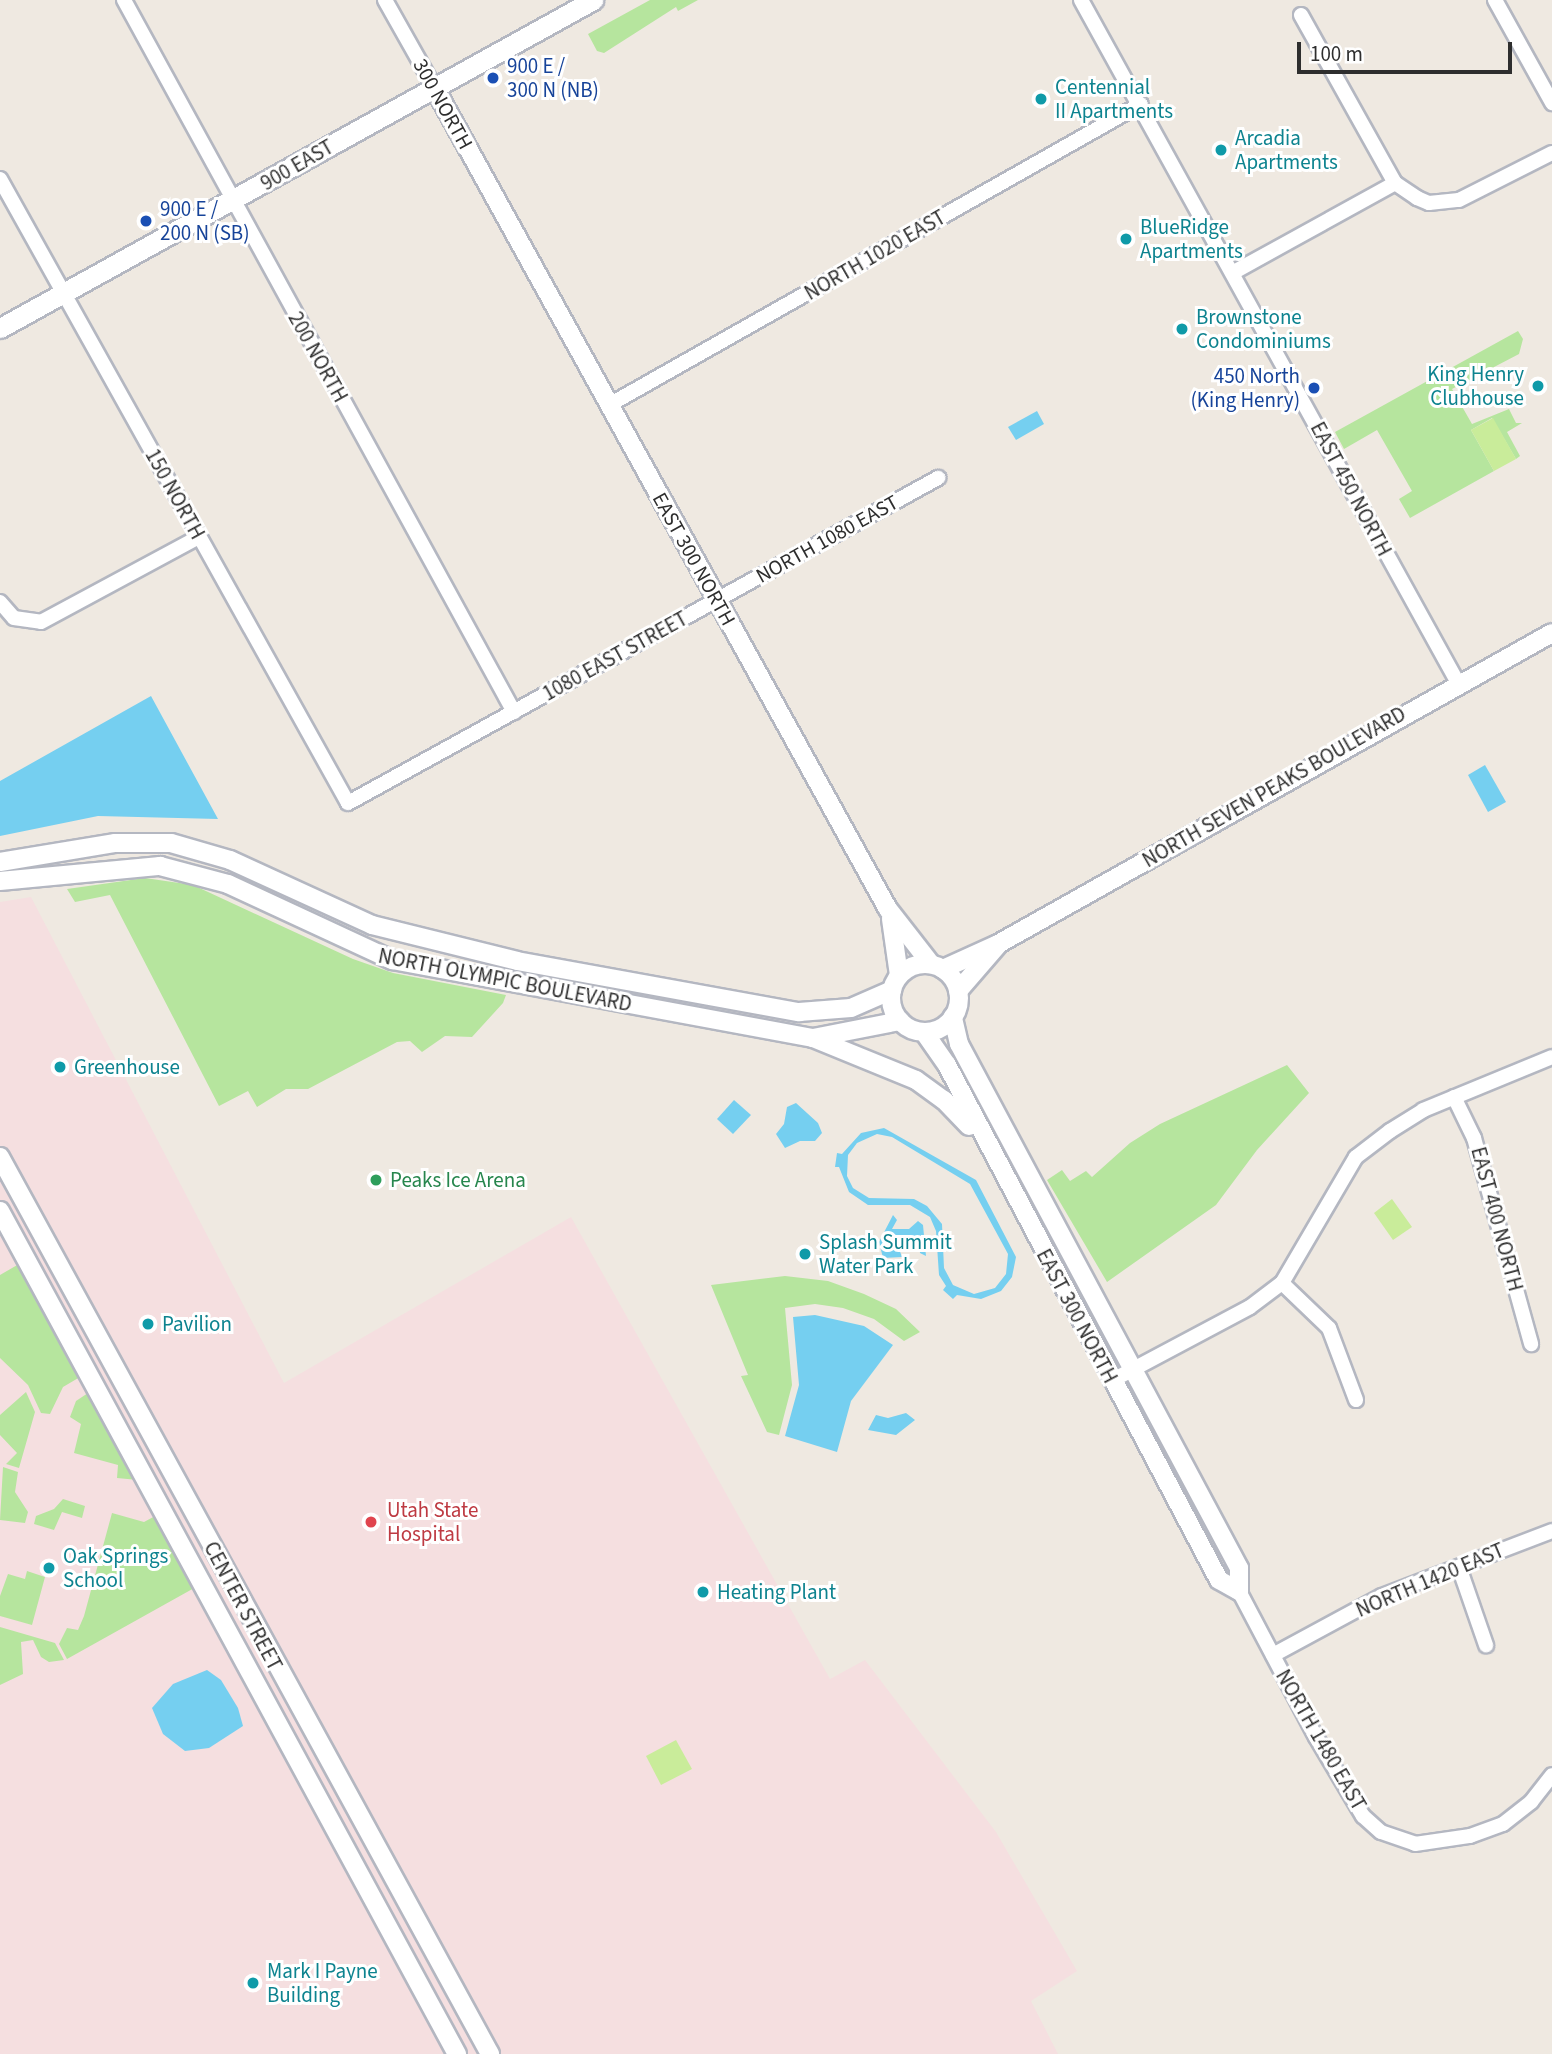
<!DOCTYPE html>
<style>
body{margin:0}
#map{position:relative;width:1552px;height:2054px;overflow:hidden;background:#efe9e1;font-family:"Source Sans 3",sans-serif}
div>[style]{position:absolute}
[style*='--x']{left:calc(var(--x)*1px);top:calc(var(--y)*1px);width:calc(var(--w)*1px);rotate:calc(var(--a)*1deg)}
.medical>*{inset:0;background:#f5dfe0}
.green>*{inset:0;background:#b6e59e}
.pitch>*{inset:0;background:#c9ec9a}
.water>*{inset:0;background:#75cff0}
.roads{filter:drop-shadow(2px 0 #b4b7c1) drop-shadow(-2px 0 #b4b7c1) drop-shadow(0 2px #b4b7c1) drop-shadow(0 -2px #b4b7c1)}
.minor>*{height:14px;margin:-7px;padding:0 7px;transform-origin:7px;border-radius:7px;background:#fff}
.tertiary>*{height:18px;margin:-9px;padding:0 9px;transform-origin:9px;border-radius:9px;background:#fff}
.tertiary>.ring{margin:-9px;padding:0;box-sizing:content-box;background:none;border:18px solid #fff;border-radius:50%}
.secondary>*{height:19px;margin:-9.5px;padding:0 9.5px;transform-origin:9.5px;border-radius:9.5px;background:#fff}
.dots>*{width:19px;height:19px;translate:-50% -50%;box-sizing:border-box;border:4px solid #fff;border-radius:50%}
span{translate:-50% -50%;white-space:nowrap;text-align:center;line-height:1.15;-webkit-text-stroke:6px #fff;paint-order:stroke}
.transit-label{font-size:21px;color:#164399}
.left{translate:0 -50%;text-align:left}
.right{translate:-100% -50%;text-align:right}
.culture-label{font-size:21px;color:#0d838f}
.street-label{font-size:21px;color:#2e2e2e}
.leisure-label{font-size:21px;color:#27864d}
.health-label{font-size:21px;color:#be3a42}
.scale{position:absolute;left:1297px;top:42px;width:215px;height:32px;box-sizing:border-box;border:4px solid #2e2e2e;border-top:0;padding-left:9px;font-size:21px;line-height:24px;white-space:nowrap;color:#2e2e2e;-webkit-text-stroke:5px #fff;paint-order:stroke}
</style>
<div id="map">
<div class="medical">
<div style="clip-path:polygon(31px 897px,284px 1383px,571px 1217px,830px 1679px,865px 1660px,996px 1832px,1077px 1971px,1031px 2001px,1058px 2054px,0 2054px,0 902px)"></div>
</div>
<div class="green">
<div style="clip-path:polygon(650px 0,698px 0,678px 11px,676px 7px,604px 53px,597px 51px,588px 34px)"></div>
<div style="clip-path:polygon(1518px 331px,1523px 339px,1519px 354px,1452px 389px,1472px 424px,1509px 409px,1516px 423px,1522px 423px,1507px 432px,1520px 456px,1516px 459px,1492px 418px,1471px 430px,1494px 471px,1410px 518px,1399px 499px,1412px 491px,1377px 430px,1344px 449px,1335px 432px)"></div>
<div style="clip-path:polygon(145px 878px,193px 885px,353px 959px,393px 973px,506px 995px,503px 1003px,472px 1037px,445px 1036px,422px 1052px,410px 1041px,397px 1042px,308px 1089px,286px 1089px,257px 1107px,248px 1091px,219px 1106px,110px 895px,75px 902px,67px 889px)"></div>
<div style="clip-path:polygon(1287px 1065px,1309px 1093px,1257px 1150px,1216px 1205px,1107px 1282px,1047px 1180px,1062px 1170px,1070px 1181px,1086px 1171px,1092px 1177px,1130px 1143px,1160px 1124px)"></div>
<div style="clip-path:polygon(19px 1264px,80px 1377px,63px 1387px,50px 1414px,41px 1413px,28px 1385px,0 1358px,0 1275px)"></div>
<div style="clip-path:polygon(785px 1276px,828px 1281px,864px 1294px,896px 1309px,920px 1332px,904px 1341px,874px 1319px,843px 1308px,815px 1304px,785px 1308px,792px 1385px,779px 1435px,767px 1432px,741px 1376px,748px 1375px,711px 1285px)"></div>
<div style="clip-path:polygon(26px 1392px,35px 1412px,19px 1468px,6px 1464px,17px 1453px,0 1435px,0 1415px)"></div>
<div style="clip-path:polygon(88px 1393px,91px 1394px,138px 1480px,117px 1478px,118px 1465px,74px 1453px,81px 1424px,70px 1417px,76px 1401px)"></div>
<div style="clip-path:polygon(3px 1467px,18px 1472px,15px 1492px,28px 1512px,25px 1523px,0 1520px)"></div>
<div style="clip-path:polygon(63px 1499px,85px 1506px,82px 1518px,62px 1512px,54px 1530px,34px 1524px,36px 1516px,54px 1509px)"></div>
<div style="clip-path:polygon(112px 1513px,144px 1522px,157px 1515px,196px 1587px,67px 1659px,59px 1644px,67px 1628px,78px 1630px,84px 1616px)"></div>
<div style="clip-path:polygon(27px 1571px,45px 1577px,32px 1625px,0 1616px,0 1596px,8px 1574px,25px 1579px)"></div>
<div style="clip-path:polygon(0 1627px,55px 1643px,64px 1660px,49px 1662px,41px 1657px,33px 1640px,21px 1642px,23px 1674px,0 1685px)"></div>
</div>
<div class="pitch">
<div style="clip-path:polygon(1493px 418px,1516px 459px,1494px 471px,1471px 430px)"></div>
<div style="clip-path:polygon(1392px 1199px,1412px 1227px,1393px 1240px,1374px 1213px)"></div>
<div style="clip-path:polygon(676px 1740px,692px 1769px,661px 1785px,646px 1756px)"></div>
</div>
<div class="water">
<div style="clip-path:polygon(1037px 411px,1044px 424px,1016px 440px,1008px 427px)"></div>
<div style="clip-path:polygon(151px 696px,218px 819px,98px 816px,0 836px,0 781px)"></div>
<div style="clip-path:polygon(1485px 765px,1506px 802px,1488px 812px,1468px 775px)"></div>
<div style="clip-path:polygon(734px 1100px,751px 1115px,733px 1134px,717px 1119px)"></div>
<div style="clip-path:polygon(796px 1103px,818px 1123px,822px 1133px,815px 1141px,800px 1141px,785px 1148px,776px 1134px,784px 1124px,787px 1107px)"></div>
<div style="clip-path:polygon(evenodd,884px 1128px,976px 1180px,1016px 1257px,1012px 1277px,1001px 1291px,981px 1299px,957px 1295px,953px 1299px,943px 1290px,946px 1286px,939px 1275px,936px 1231px,930px 1217px,910px 1205px,868px 1205px,849px 1192px,839px 1167px,835px 1167px,837px 1153px,842px 1154px,861px 1133px,884px 1128px,877px 1134px,892px 1137px,970px 1184px,1008px 1254px,1006px 1274px,995px 1288px,974px 1294px,953px 1285px,944px 1268px,942px 1224px,927px 1206px,914px 1199px,869px 1198px,853px 1188px,847px 1176px,848px 1155px,857px 1143px,877px 1134px)"></div>
<div style="clip-path:polygon(893px 1215px,897px 1220px,892px 1229px,909px 1229px,918px 1221px,923px 1225px,926px 1256px,920px 1253px,919px 1244px,904px 1241px,898px 1246px,902px 1257px,883px 1258px,879px 1242px)"></div>
<div style="clip-path:polygon(815px 1315px,864px 1326px,893px 1345px,851px 1401px,837px 1452px,785px 1436px,799px 1385px,793px 1317px)"></div>
<div style="clip-path:polygon(906px 1413px,915px 1420px,896px 1435px,868px 1430px,876px 1415px,888px 1418px)"></div>
<div style="clip-path:polygon(207px 1670px,221px 1680px,238px 1708px,243px 1726px,209px 1748px,185px 1751px,163px 1734px,152px 1708px,173px 1684px)"></div>
</div>
<div class="roads">
<div class="minor">
<div style="--x:124;--y:0;--w:812;--a:61.29"></div>
<div style="--x:385;--y:0;--w:100;--a:60.6"></div>
<div style="--x:1081;--y:0;--w:780;--a:61.1"></div>
<div style="--x:1495;--y:0;--w:118;--a:61"></div>
<div style="--x:1301;--y:15;--w:193;--a:60.8"></div>
<div style="--x:1395;--y:183;--w:27;--a:34"></div>
<div style="--x:1417;--y:198;--w:13;--a:23"></div>
<div style="--x:1429;--y:203;--w:30;--a:-6"></div>
<div style="--x:1459;--y:200;--w:104;--a:-26.8"></div>
<div style="--x:0;--y:179;--w:714;--a:60.85"></div>
<div style="--x:348;--y:803;--w:674;--a:-28.85"></div>
<div style="--x:1234;--y:272;--w:184;--a:-28.9"></div>
<div style="--x:609;--y:405;--w:611;--a:-29.5"></div>
<div style="--x:0;--y:602;--w:21;--a:49"></div>
<div style="--x:14;--y:618;--w:27;--a:8"></div>
<div style="--x:41;--y:622;--w:179;--a:-28.3"></div>
<div style="--x:1454;--y:1097;--w:46;--a:64"></div>
<div style="--x:1474;--y:1138;--w:214;--a:74.5"></div>
<div style="--x:1282;--y:1283;--w:65;--a:43.8"></div>
<div style="--x:1329;--y:1328;--w:77;--a:69.4"></div>
<div style="--x:1111;--y:1381;--w:157;--a:-28"></div>
<div style="--x:1250;--y:1307;--w:40;--a:-37"></div>
<div style="--x:1282;--y:1283;--w:146;--a:-59.6"></div>
<div style="--x:1356;--y:1157;--w:43;--a:-37.4"></div>
<div style="--x:1390;--y:1131;--w:39;--a:-32"></div>
<div style="--x:1423;--y:1110;--w:139;--a:-22.3"></div>
<div style="--x:1459;--y:1567;--w:83;--a:70.9"></div>
<div style="--x:1239;--y:1591;--w:165;--a:62.2"></div>
<div style="--x:1316;--y:1737;--w:92;--a:59.3"></div>
<div style="--x:1363;--y:1816;--w:24;--a:42"></div>
<div style="--x:1381;--y:1832;--w:36;--a:19"></div>
<div style="--x:1415;--y:1844;--w:56;--a:-8.3"></div>
<div style="--x:1470;--y:1836;--w:35;--a:-20"></div>
<div style="--x:1503;--y:1824;--w:36;--a:-38"></div>
<div style="--x:1531;--y:1802;--w:34;--a:-52"></div>
<div style="--x:1273;--y:1655;--w:124;--a:-28.4"></div>
<div style="--x:1382;--y:1596;--w:182;--a:-20.9"></div>
</div>
<div class="tertiary">
<div style="--x:434;--y:87;--w:939;--a:61.09"></div>
<div style="--x:888;--y:909;--w:70;--a:52"></div>
<div style="--x:0;--y:862;--w:117;--a:-9.4"></div>
<div style="--x:115;--y:843;--w:56;--a:0"></div>
<div style="--x:171;--y:843;--w:61;--a:16.1"></div>
<div style="--x:230;--y:860;--w:156;--a:24.6"></div>
<div style="--x:372;--y:925;--w:149;--a:13.9"></div>
<div style="--x:517;--y:961;--w:287;--a:10.3"></div>
<div style="--x:799;--y:1012;--w:52;--a:-4.4"></div>
<div style="--x:851;--y:1008;--w:45;--a:-23.7"></div>
<div style="--x:0;--y:881;--w:161;--a:-5.4"></div>
<div style="--x:160;--y:866;--w:70;--a:14.8"></div>
<div style="--x:228;--y:884;--w:181;--a:24.9"></div>
<div style="--x:392;--y:960;--w:428;--a:10.5"></div>
<div style="--x:813;--y:1038;--w:89;--a:-11.1"></div>
<div style="--x:891;--y:919;--w:57;--a:81.9"></div>
<div class="ring" style="left:891px;top:964px;width:50px;height:50px"></div>
<div style="--x:943;--y:969;--w:60;--a:-24.4"></div>
<div style="--x:998;--y:944;--w:635;--a:-29.31"></div>
<div style="--x:958;--y:991;--w:60;--a:-49.1"></div>
<div style="--x:924;--y:1032;--w:40;--a:55.1"></div>
<div style="--x:947;--y:1065;--w:582;--a:62.16"></div>
<div style="--x:1219;--y:1580;--w:23;--a:29"></div>
<div style="--x:1239;--y:1591;--w:23;--a:-90"></div>
<div style="--x:1239;--y:1568;--w:594;--a:-118.12"></div>
<div style="--x:959;--y:1044;--w:28;--a:-103"></div>
<div style="--x:813;--y:1038;--w:111;--a:22.2"></div>
<div style="--x:916;--y:1080;--w:34;--a:36"></div>
<div style="--x:944;--y:1100;--w:36;--a:46"></div>
<div style="--x:0;--y:1157;--w:1022;--a:61.35"></div>
<div style="--x:0;--y:1211;--w:959;--a:61.54"></div>
</div>
<div class="secondary">
<div style="--x:0;--y:328;--w:678;--a:-28.95"></div>
</div>
</div>
<div class="dots">
<div style="left:493px;top:78px;background:#1a4fb4"></div>
<div style="left:1041px;top:99px;background:#0f9aa8"></div>
<div style="left:1221px;top:150px;background:#0f9aa8"></div>
<div style="left:146px;top:221px;background:#1a4fb4"></div>
<div style="left:1126px;top:239px;background:#0f9aa8"></div>
<div style="left:1182px;top:329px;background:#0f9aa8"></div>
<div style="left:1538px;top:386px;background:#0f9aa8"></div>
<div style="left:1314px;top:388px;background:#1a4fb4"></div>
<div style="left:60px;top:1067px;background:#0f9aa8"></div>
<div style="left:376px;top:1180px;background:#2e9e5b"></div>
<div style="left:805px;top:1254px;background:#0f9aa8"></div>
<div style="left:148px;top:1324px;background:#0f9aa8"></div>
<div style="left:371px;top:1522px;background:#e0444e"></div>
<div style="left:49px;top:1568px;background:#0f9aa8"></div>
<div style="left:703px;top:1592px;background:#0f9aa8"></div>
<div style="left:253px;top:1983px;background:#0f9aa8"></div>
</div>
<div class="transit-label">
<span class="left" style="left:507px;top:78px">900 E /<br>300 N (NB)</span>
<span class="left" style="left:160px;top:221px">900 E /<br>200 N (SB)</span>
<span class="right" style="left:1300px;top:388px">450 North<br>(King Henry)</span>
</div>
<div class="culture-label">
<span class="left" style="left:1055px;top:99px">Centennial<br>II Apartments</span>
<span class="left" style="left:1235px;top:150px">Arcadia<br>Apartments</span>
<span class="left" style="left:1140px;top:239px">BlueRidge<br>Apartments</span>
<span class="left" style="left:1196px;top:329px">Brownstone<br>Condominiums</span>
<span class="right" style="left:1524px;top:386px">King Henry<br>Clubhouse</span>
<span class="left" style="left:74px;top:1067px">Greenhouse</span>
<span class="left" style="left:819px;top:1254px">Splash Summit<br>Water Park</span>
<span class="left" style="left:162px;top:1324px">Pavilion</span>
<span class="left" style="left:63px;top:1568px">Oak Springs<br>School</span>
<span class="left" style="left:717px;top:1592px">Heating Plant</span>
<span class="left" style="left:267px;top:1983px">Mark I Payne<br>Building</span>
</div>
<div class="street-label">
<span style="left:443px;top:104px;rotate:61deg">300 NORTH</span>
<span style="left:297px;top:165px;rotate:-30deg">900 EAST</span>
<span style="left:875px;top:255px;rotate:-30deg">NORTH 1020 EAST</span>
<span style="left:318px;top:357px;rotate:61deg">200 NORTH</span>
<span style="left:1351px;top:489px;rotate:62deg">EAST 450 NORTH</span>
<span style="left:175px;top:494px;rotate:61deg">150 NORTH</span>
<span style="left:827px;top:539px;rotate:-29deg">NORTH 1080 EAST</span>
<span style="left:694px;top:559px;rotate:61deg">EAST 300 NORTH</span>
<span style="left:615px;top:656px;rotate:-29deg">1080 EAST STREET</span>
<span style="left:1274px;top:787px;rotate:-30deg">NORTH SEVEN PEAKS BOULEVARD</span>
<span style="left:505px;top:980px;rotate:11deg">NORTH OLYMPIC BOULEVARD</span>
<span style="left:1497px;top:1219px;rotate:75deg">EAST 400 NORTH</span>
<span style="left:1077px;top:1316px;rotate:62deg">EAST 300 NORTH</span>
<span style="left:1430px;top:1580px;rotate:-23deg">NORTH 1420 EAST</span>
<span style="left:243px;top:1606px;rotate:62deg">CENTER STREET</span>
<span style="left:1321px;top:1740px;rotate:60deg">NORTH 1480 EAST</span>
</div>
<div class="leisure-label">
<span class="left" style="left:390px;top:1180px">Peaks Ice Arena</span>
</div>
<div class="health-label">
<span class="left" style="left:387px;top:1522px">Utah State<br>Hospital</span>
</div>
<div class="scale">100 m</div>
</div>
